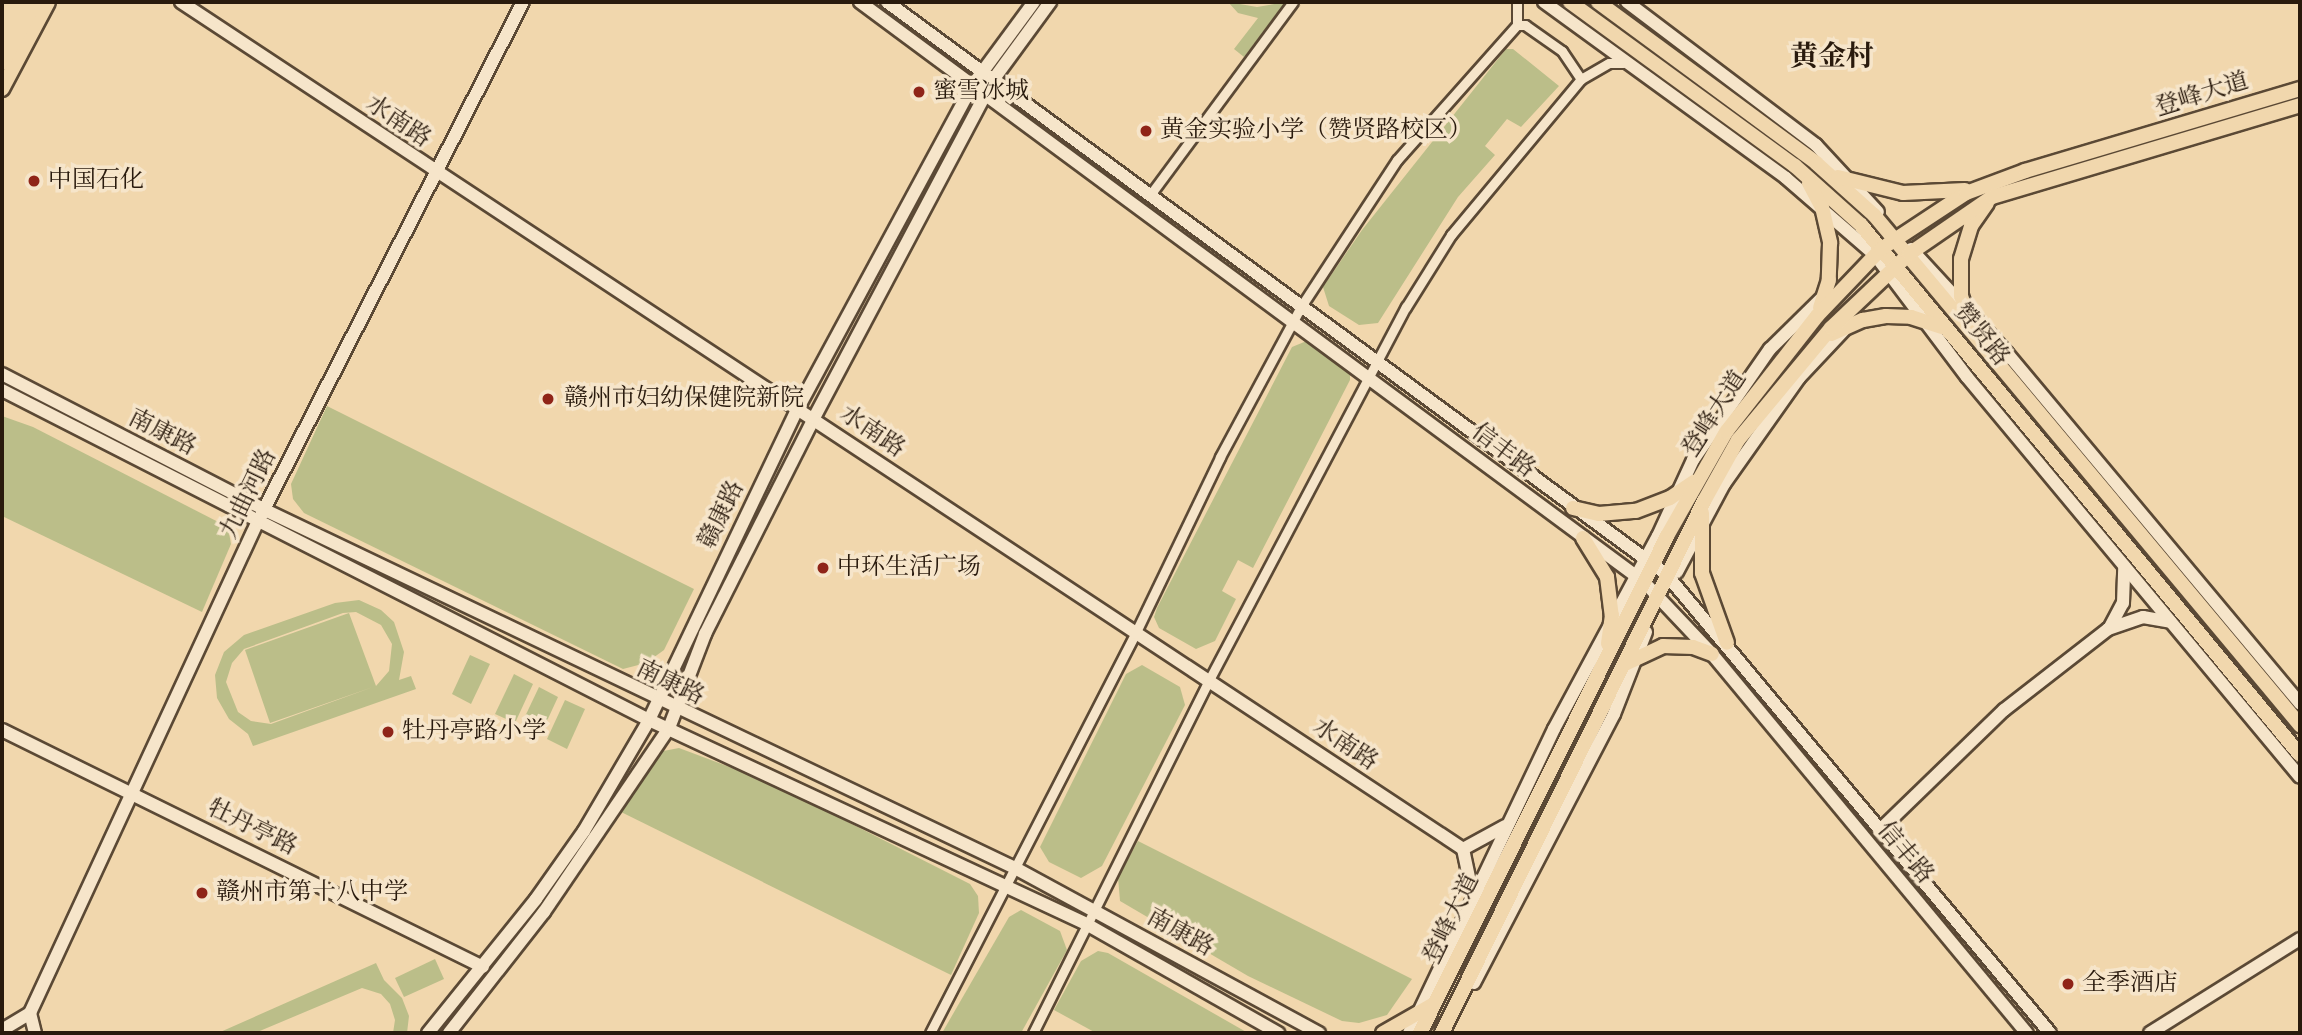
<!DOCTYPE html>
<meta charset="utf-8">
<style>
body{margin:0}
#map{position:relative;width:2302px;height:1035px;overflow:hidden;background:#f1d7ad;font-family:"IM FELL DW Pica","Noto Serif SC",serif}
div>[style]{position:absolute}
[style*='--x']{left:calc(var(--x)*1px);top:calc(var(--y)*1px);width:calc(var(--w)*1px);rotate:calc(var(--a)*1deg)}
.green>*{inset:0;background:#bbbe89}
.roads{filter:drop-shadow(2px 0 #5b4935) drop-shadow(-2px 0 #5b4935) drop-shadow(0 2px #5b4935) drop-shadow(0 -2px #5b4935)}
.street>*{height:9px;margin:-4.5px;padding:0 4.5px;transform-origin:4.5px;border-radius:4.5px;background:#f6e5ca}
.secondary>*{height:12px;margin:-6px;padding:0 6px;transform-origin:6px;border-radius:6px;background:#f6e5ca}
.primary>*{height:14px;margin:-7px;padding:0 7px;transform-origin:7px;border-radius:7px;background:#f1d7ad}
.highway>*{height:16px;margin:-8px;padding:0 8px;transform-origin:8px;border-radius:8px;background:#f1d7ad}
.dots>*{width:19px;height:19px;translate:-50% -50%;box-sizing:border-box;border:4px solid #f6e5ca;border-radius:50%}
span{translate:-50% -50%;white-space:nowrap;text-align:center;line-height:1.15;-webkit-text-stroke:7px #f6e5ca;paint-order:stroke}
.poi-label{font-size:24px;color:#291a0d}
.left{translate:0 -50%;text-align:left}
.street-label{font-size:24px;color:#291a0d}
.quarter-label{font-size:28px;color:#291a0d;font-weight:700}
.frame{position:absolute;inset:0;border:4px solid #291a0d;pointer-events:none}
</style>
<div id="map">
<div class="green">
<div style="clip-path:polygon(1228px 2px,1257px 7px,1286px 2px,1244px 57px,1234px 49px,1258px 18px,1238px 13px)"></div>
<div style="clip-path:polygon(1506px 49px,1513px 49px,1559px 86px,1521px 127px,1507px 119px,1485px 146px,1495px 155px,1458px 197px,1378px 323px,1359px 325px,1329px 306px,1323px 287px,1362px 230px)"></div>
<div style="clip-path:polygon(1309px 340px,1350px 371px,1350px 380px,1253px 568px,1238px 560px,1222px 591px,1236px 599px,1215px 641px,1196px 649px,1159px 628px,1154px 617px,1157px 608px,1292px 347px)"></div>
<div style="clip-path:polygon(327px 406px,694px 589px,664px 650px,646px 663px,623px 669px,304px 513px,293px 499px,291px 484px)"></div>
<div style="clip-path:polygon(2px 416px,33px 427px,228px 527px,231px 544px,202px 612px,2px 516px)"></div>
<div style="clip-path:polygon(evenodd,359px 600px,381px 610px,394px 622px,404px 652px,399px 680px,411px 676px,416px 689px,253px 746px,248px 734px,229px 719px,217px 698px,215px 675px,224px 652px,244px 635px,335px 603px,359px 600px,356px 612px,381px 625px,392px 644px,389px 671px,376px 686px,349px 613px,245px 650px,270px 723px,373px 687px,271px 724px,251px 721px,238px 712px,226px 682px,232px 663px,244px 649px,343px 613px,356px 612px)"></div>
<div style="clip-path:polygon(470px 655px,490px 664px,471px 704px,452px 694px)"></div>
<div style="clip-path:polygon(1142px 665px,1180px 687px,1185px 705px,1102px 866px,1081px 878px,1049px 862px,1040px 847px,1126px 674px)"></div>
<div style="clip-path:polygon(514px 674px,533px 684px,515px 723px,495px 714px)"></div>
<div style="clip-path:polygon(539px 687px,558px 697px,540px 736px,520px 727px)"></div>
<div style="clip-path:polygon(565px 700px,585px 709px,567px 749px,547px 739px)"></div>
<div style="clip-path:polygon(679px 748px,767px 781px,970px 884px,978px 896px,979px 913px,951px 975px,617px 810px,653px 753px)"></div>
<div style="clip-path:polygon(1138px 841px,1412px 979px,1387px 1015px,1359px 1023px,1342px 1021px,1248px 976px,1120px 901px,1118px 877px)"></div>
<div style="clip-path:polygon(1021px 910px,1060px 931px,1067px 950px,1021px 1033px,942px 1033px,1009px 917px)"></div>
<div style="clip-path:polygon(1098px 951px,1108px 953px,1248px 1033px,1096px 1033px,1054px 1010px,1081px 961px)"></div>
<div style="clip-path:polygon(435px 959px,444px 979px,404px 997px,395px 978px)"></div>
<div style="clip-path:polygon(376px 963px,384px 980px,402px 998px,409px 1016px,407px 1033px,393px 1033px,395px 1020px,390px 1004px,381px 994px,362px 988px,255px 1033px,218px 1033px)"></div>
</div>
<div class="roads">
<div class="street">
<div style="--x:1517;--y:25;--w:8;--a:0"></div>
<div style="--x:1525;--y:25;--w:45;--a:35.1"></div>
<div style="--x:1562;--y:51;--w:34;--a:56"></div>
<div style="--x:1150;--y:195;--w:240;--a:-53.5"></div>
<div style="--x:930;--y:1033;--w:449;--a:-62.8"></div>
<div style="--x:1135;--y:634;--w:196;--a:-64.3"></div>
<div style="--x:1220;--y:457;--w:173;--a:-61.7"></div>
<div style="--x:1302;--y:305;--w:173;--a:-56.8"></div>
<div style="--x:1397;--y:160;--w:181;--a:-48.4"></div>
<div style="--x:1517;--y:25;--w:23;--a:-90"></div>
<div style="--x:1033;--y:1033;--w:394;--a:-63.5"></div>
<div style="--x:1209;--y:680;--w:422;--a:-62.2"></div>
<div style="--x:1406;--y:307;--w:85;--a:-58"></div>
<div style="--x:1451;--y:235;--w:203;--a:-50.2"></div>
<div style="--x:1581;--y:79;--w:32;--a:-30"></div>
<div style="--x:1609;--y:63;--w:14;--a:0"></div>
</div>
<div class="secondary">
<div style="--x:181;--y:2;--w:1537;--a:33.45"></div>
<div style="--x:1463;--y:849;--w:48;--a:78"></div>
<div style="--x:860;--y:2;--w:975;--a:36.49"></div>
<div style="--x:1644;--y:582;--w:99;--a:46.6"></div>
<div style="--x:1712;--y:654;--w:493;--a:50.3"></div>
<div style="--x:887;--y:2;--w:966;--a:36.29"></div>
<div style="--x:1666;--y:574;--w:598;--a:50.08"></div>
<div style="--x:1544;--y:2;--w:299;--a:36"></div>
<div style="--x:1786;--y:178;--w:118;--a:40.9"></div>
<div style="--x:1875;--y:255;--w:153;--a:53"></div>
<div style="--x:1967;--y:377;--w:520;--a:50.22"></div>
<div style="--x:1627;--y:2;--w:237;--a:37.1"></div>
<div style="--x:1816;--y:145;--w:91;--a:47.2"></div>
<div style="--x:1911;--y:249;--w:142;--a:47.3"></div>
<div style="--x:2007;--y:353;--w:457;--a:50.1"></div>
<div style="--x:2;--y:374;--w:296;--a:27.3"></div>
<div style="--x:265;--y:510;--w:831;--a:25.52"></div>
<div style="--x:1015;--y:868;--w:346;--a:28.5"></div>
<div style="--x:2;--y:390;--w:726;--a:27.02"></div>
<div style="--x:649;--y:720;--w:485;--a:25"></div>
<div style="--x:1088;--y:925;--w:219;--a:29.6"></div>
<div style="--x:1677;--y:572;--w:100;--a:-61.9"></div>
<div style="--x:1724;--y:484;--w:130;--a:-54.7"></div>
<div style="--x:1799;--y:378;--w:67;--a:-46.8"></div>
<div style="--x:2110;--y:627;--w:27;--a:-62"></div>
<div style="--x:2123;--y:603;--w:37;--a:-88"></div>
<div style="--x:2;--y:730;--w:536;--a:26.23"></div>
<div style="--x:1879;--y:831;--w:174;--a:-44.1"></div>
<div style="--x:2004;--y:710;--w:132;--a:-37.9"></div>
<div style="--x:2108;--y:629;--w:37;--a:-19"></div>
<div style="--x:2143;--y:617;--w:28;--a:10"></div>
<div style="--x:1463;--y:849;--w:48;--a:-28.7"></div>
<div style="--x:1474;--y:983;--w:303;--a:-62.5"></div>
<div style="--x:1614;--y:714;--w:88;--a:-68.7"></div>
<div style="--x:30;--y:1013;--w:542;--a:-65.14"></div>
<div style="--x:258;--y:521;--w:583;--a:-62.95"></div>
<div style="--x:2;--y:1030;--w:33;--a:-31"></div>
<div style="--x:30;--y:1013;--w:21;--a:76"></div>
<div style="--x:428;--y:1033;--w:172;--a:-51.1"></div>
<div style="--x:536;--y:899;--w:83;--a:-54.8"></div>
<div style="--x:584;--y:831;--w:129;--a:-59.6"></div>
<div style="--x:649;--y:720;--w:346;--a:-64.5"></div>
<div style="--x:798;--y:408;--w:366;--a:-61.6"></div>
<div style="--x:972;--y:86;--w:104;--a:-53.6"></div>
<div style="--x:449;--y:1033;--w:154;--a:-51.9"></div>
<div style="--x:544;--y:912;--w:222;--a:-55.8"></div>
<div style="--x:669;--y:728;--w:101;--a:-69"></div>
<div style="--x:705;--y:634;--w:242;--a:-63.2"></div>
<div style="--x:814;--y:418;--w:382;--a:-62.1"></div>
<div style="--x:993;--y:80;--w:97;--a:-53.8"></div>
<div style="--x:1409;--y:1033;--w:337;--a:-64.5"></div>
<div style="--x:1554;--y:729;--w:219;--a:-61.7"></div>
<div style="--x:1658;--y:536;--w:84;--a:-65.3"></div>
<div style="--x:1693;--y:460;--w:135;--a:-55.3"></div>
<div style="--x:1770;--y:349;--w:77;--a:-44.5"></div>
<div style="--x:2150;--y:1033;--w:177;--a:-32.1"></div>
</div>
<div class="primary">
<div style="--x:1570;--y:2;--w:278;--a:36.1"></div>
<div style="--x:1795;--y:166;--w:89;--a:41.8"></div>
<div style="--x:1861;--y:225;--w:688;--a:50.36"></div>
<div style="--x:1598;--y:2;--w:271;--a:36.4"></div>
<div style="--x:1816;--y:163;--w:78;--a:41.9"></div>
<div style="--x:1874;--y:215;--w:665;--a:50.13"></div>
<div style="--x:2;--y:8;--w:7;--a:-63"></div>
<div style="--x:2;--y:89;--w:98;--a:-62.1"></div>
<div style="--x:1838;--y:177;--w:67;--a:13.8"></div>
<div style="--x:1903;--y:193;--w:62;--a:-2.8"></div>
<div style="--x:1809;--y:183;--w:27;--a:62"></div>
<div style="--x:1822;--y:207;--w:37;--a:77"></div>
<div style="--x:1830;--y:243;--w:37;--a:92"></div>
<div style="--x:1829;--y:280;--w:29;--a:108"></div>
<div style="--x:1970;--y:322;--w:28;--a:-109"></div>
<div style="--x:1961;--y:296;--w:37;--a:-90"></div>
<div style="--x:1961;--y:259;--w:34;--a:-73"></div>
<div style="--x:1971;--y:226;--w:28;--a:-55"></div>
<div style="--x:1831;--y:334;--w:35;--a:-24"></div>
<div style="--x:1863;--y:320;--w:23;--a:-10"></div>
<div style="--x:1886;--y:316;--w:25;--a:2"></div>
<div style="--x:1911;--y:317;--w:36;--a:18"></div>
<div style="--x:1573;--y:508;--w:27;--a:13"></div>
<div style="--x:1599;--y:514;--w:37;--a:-5"></div>
<div style="--x:1636;--y:511;--w:36;--a:-21"></div>
<div style="--x:1670;--y:498;--w:29;--a:-34"></div>
<div style="--x:1702;--y:513;--w:60;--a:90"></div>
<div style="--x:1702;--y:573;--w:74;--a:70.3"></div>
<div style="--x:1583;--y:538;--w:46;--a:58.4"></div>
<div style="--x:1607;--y:577;--w:38;--a:83"></div>
<div style="--x:1612;--y:615;--w:29;--a:98"></div>
<div style="--x:1625;--y:664;--w:42;--a:-25.3"></div>
<div style="--x:1663;--y:646;--w:30;--a:2"></div>
<div style="--x:1693;--y:647;--w:20;--a:20"></div>
<div style="--x:1383;--y:1033;--w:56;--a:-29.7"></div>
<div style="--x:1420;--y:1033;--w:555;--a:-63.57"></div>
<div style="--x:1667;--y:536;--w:120;--a:-60.4"></div>
<div style="--x:1726;--y:432;--w:147;--a:-51.9"></div>
<div style="--x:1817;--y:316;--w:93;--a:-46.3"></div>
<div style="--x:1881;--y:249;--w:102;--a:-33.4"></div>
<div style="--x:1966;--y:193;--w:63;--a:-20.4"></div>
<div style="--x:2025;--y:171;--w:287;--a:-16.6"></div>
<div style="--x:1442;--y:1033;--w:593;--a:-63.78"></div>
<div style="--x:1704;--y:501;--w:70;--a:-60.9"></div>
<div style="--x:1738;--y:440;--w:146;--a:-50.3"></div>
<div style="--x:1831;--y:328;--w:108;--a:-43.5"></div>
<div style="--x:1909;--y:254;--w:101;--a:-34.5"></div>
<div style="--x:1992;--y:197;--w:321;--a:-16.6"></div>
</div>
<div class="highway">
<div style="--x:2;--y:34;--w:36;--a:-62"></div>
<div style="--x:2;--y:62;--w:68;--a:-61.9"></div>
</div>
</div>
<div class="dots">
<div style="left:919px;top:92px;background:#8f2418"></div>
<div style="left:1146px;top:131px;background:#8f2418"></div>
<div style="left:34px;top:181px;background:#8f2418"></div>
<div style="left:548px;top:399px;background:#8f2418"></div>
<div style="left:823px;top:568px;background:#8f2418"></div>
<div style="left:388px;top:732px;background:#8f2418"></div>
<div style="left:202px;top:893px;background:#8f2418"></div>
<div style="left:2068px;top:984px;background:#8f2418"></div>
</div>
<div class="poi-label">
<span class="left" style="left:933px;top:92px">蜜雪冰城</span>
<span class="left" style="left:1160px;top:131px">黄金实验小学（赞贤路校区）</span>
<span class="left" style="left:48px;top:181px">中国石化</span>
<span class="left" style="left:564px;top:399px">赣州市妇幼保健院新院</span>
<span class="left" style="left:837px;top:568px">中环生活广场</span>
<span class="left" style="left:402px;top:732px">牡丹亭路小学</span>
<span class="left" style="left:216px;top:893px">赣州市第十八中学</span>
<span class="left" style="left:2082px;top:984px">全季酒店</span>
</div>
<div class="street-label">
<span style="left:2202px;top:95px;rotate:-17deg">登峰大道</span>
<span style="left:398px;top:122px;rotate:34deg">水南路</span>
<span style="left:1981px;top:335px;rotate:51deg">赞贤路</span>
<span style="left:1715px;top:414px;rotate:-57deg">登峰大道</span>
<span style="left:872px;top:432px;rotate:34deg">水南路</span>
<span style="left:162px;top:433px;rotate:27deg">南康路</span>
<span style="left:1503px;top:451px;rotate:37deg">信丰路</span>
<span style="left:249px;top:494px;rotate:-64deg">九曲河路</span>
<span style="left:722px;top:515px;rotate:-64deg">赣康路</span>
<span style="left:670px;top:683px;rotate:26deg">南康路</span>
<span style="left:1345px;top:745px;rotate:34deg">水南路</span>
<span style="left:252px;top:828px;rotate:26deg">牡丹亭路</span>
<span style="left:1905px;top:853px;rotate:50deg">信丰路</span>
<span style="left:1452px;top:919px;rotate:-64deg">登峰大道</span>
<span style="left:1180px;top:933px;rotate:29deg">南康路</span>
</div>
<div class="quarter-label">
<span style="left:1832px;top:57px">黄金村</span>
</div>
<div class="frame"></div>
</div>
